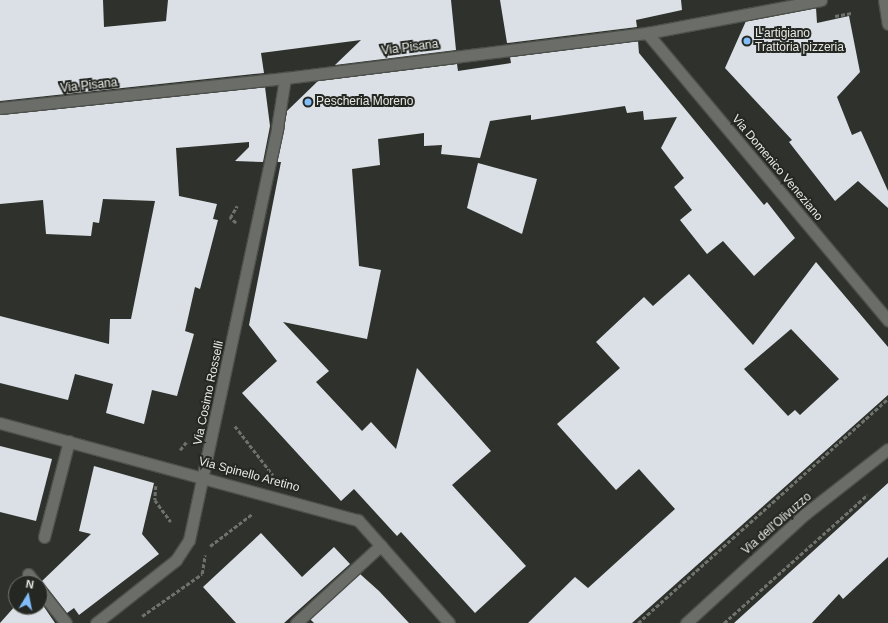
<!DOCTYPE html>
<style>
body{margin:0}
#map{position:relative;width:888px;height:623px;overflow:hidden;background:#2f322c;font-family:Helvetica,sans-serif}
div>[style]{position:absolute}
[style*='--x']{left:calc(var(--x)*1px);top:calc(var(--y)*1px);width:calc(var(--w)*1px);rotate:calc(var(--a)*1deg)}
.building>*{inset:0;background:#dae0e6}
.path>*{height:2.5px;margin-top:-1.25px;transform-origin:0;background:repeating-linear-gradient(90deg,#6f716c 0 4px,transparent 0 6px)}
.roads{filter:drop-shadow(1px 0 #4d4f4a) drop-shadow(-1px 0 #4d4f4a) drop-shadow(0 1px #4d4f4a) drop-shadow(0 -1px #4d4f4a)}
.service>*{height:11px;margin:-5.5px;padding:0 5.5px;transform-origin:5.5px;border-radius:5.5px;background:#6b6e68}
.pedestrian>*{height:11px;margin:-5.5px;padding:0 5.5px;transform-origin:5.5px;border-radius:5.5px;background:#6b6e68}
.minor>*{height:11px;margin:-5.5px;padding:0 5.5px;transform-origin:5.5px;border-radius:5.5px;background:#6b6e68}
.tertiary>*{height:11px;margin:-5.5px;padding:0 5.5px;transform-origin:5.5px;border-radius:5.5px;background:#6b6e68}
.dots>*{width:11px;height:11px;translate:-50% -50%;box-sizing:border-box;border:2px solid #252822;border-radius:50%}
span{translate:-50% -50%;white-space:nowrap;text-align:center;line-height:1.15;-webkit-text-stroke:4px #252822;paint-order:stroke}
.poi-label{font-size:12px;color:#e7e9e5}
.left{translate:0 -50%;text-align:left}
.street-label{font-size:12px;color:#e7e9e5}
.north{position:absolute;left:8px;top:575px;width:40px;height:40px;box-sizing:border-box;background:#252822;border:1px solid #737570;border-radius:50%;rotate:10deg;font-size:11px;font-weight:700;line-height:16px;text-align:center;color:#e7e9e5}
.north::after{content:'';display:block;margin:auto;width:14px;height:18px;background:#81bdfa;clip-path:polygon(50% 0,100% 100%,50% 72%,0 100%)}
</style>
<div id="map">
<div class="building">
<div style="clip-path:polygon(0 0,103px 0,104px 27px,166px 21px,168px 0,451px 0,456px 50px,335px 65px,361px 40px,261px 53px,264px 73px,0 101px)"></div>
<div style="clip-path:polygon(500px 0,681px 0,682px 10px,636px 20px,637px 27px,507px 43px)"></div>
<div style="clip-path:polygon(816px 8px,817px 23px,849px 16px,860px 72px,837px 97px,852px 135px,861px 131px,888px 191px,888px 208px,858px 181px,835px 201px,789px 142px,792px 140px,725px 68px,746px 21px)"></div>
<div style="clip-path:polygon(638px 41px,639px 53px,764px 205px,767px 202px,795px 238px,754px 276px,723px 241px,707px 254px,680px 220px,692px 210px,674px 187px,684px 178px,661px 148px,677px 117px,644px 120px,643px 111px,627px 113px,625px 106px,531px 120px,531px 115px,490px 121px,480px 158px,441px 154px,442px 145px,424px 146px,424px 133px,378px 139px,380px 165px,352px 169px,359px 266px,381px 270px,367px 339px,283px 322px,329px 371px,316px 382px,362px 431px,371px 422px,396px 449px,417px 368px,491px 451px,452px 485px,526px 566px,475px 613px,401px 532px,397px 536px,354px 489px,341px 501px,242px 393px,277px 361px,249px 325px,281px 162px,277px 162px,287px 111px,318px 81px,457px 64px,458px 71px,511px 63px,510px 57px)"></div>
<div style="clip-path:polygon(265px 87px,270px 126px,263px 162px,235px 161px,249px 147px,249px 142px,176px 148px,179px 196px,217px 204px,213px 219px,218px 220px,200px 289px,195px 287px,185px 331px,194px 334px,177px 396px,152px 390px,144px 424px,106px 413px,113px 384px,75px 374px,68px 400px,0 383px,0 316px,109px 344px,110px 319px,131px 319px,155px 201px,103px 199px,99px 223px,93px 222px,91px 236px,46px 234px,43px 200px,0 204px,0 115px)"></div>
<div style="clip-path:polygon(478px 163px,537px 179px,522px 234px,467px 208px)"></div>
<div style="clip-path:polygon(evenodd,816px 262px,888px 347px,888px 395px,632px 623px,528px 623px,575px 577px,588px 588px,675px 509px,639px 469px,616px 490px,557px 424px,620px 368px,596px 342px,644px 297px,653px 306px,689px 274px,753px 345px,816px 262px,791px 329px,839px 379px,800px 415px,795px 410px,788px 416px,744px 369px,791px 329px)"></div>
<div style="clip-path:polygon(0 446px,52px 459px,36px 521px,0 512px)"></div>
<div style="clip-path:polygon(94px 466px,154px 483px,142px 534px,159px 554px,79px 615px,74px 608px,67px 613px,42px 581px,91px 534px,79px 531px)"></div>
<div style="clip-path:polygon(888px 483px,888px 557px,843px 599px,839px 594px,812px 623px,734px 623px)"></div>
<div style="clip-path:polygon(261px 533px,302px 577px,334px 547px,350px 564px,284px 623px,236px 623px,203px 587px)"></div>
<div style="clip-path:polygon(360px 574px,379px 591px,409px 623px,314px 623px,310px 619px)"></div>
<div style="clip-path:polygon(40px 601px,55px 623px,0 623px,16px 605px,40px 607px)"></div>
</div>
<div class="path">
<div style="--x:835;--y:16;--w:17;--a:-10"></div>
<div style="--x:236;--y:223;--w:8;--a:-140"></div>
<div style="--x:230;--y:218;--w:14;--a:-60"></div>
<div style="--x:235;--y:426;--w:62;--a:52.2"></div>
<div style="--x:180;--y:450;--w:11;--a:-52"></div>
<div style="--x:156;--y:486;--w:14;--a:94"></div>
<div style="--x:155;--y:500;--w:27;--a:54"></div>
<div style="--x:210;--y:546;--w:53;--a:-37.3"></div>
<div style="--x:142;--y:616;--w:73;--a:-35"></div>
<div style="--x:202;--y:574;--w:19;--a:-81"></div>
<div style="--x:638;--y:623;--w:336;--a:-41.9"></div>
<div style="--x:724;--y:623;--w:192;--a:-41.8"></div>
</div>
<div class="roads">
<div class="service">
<div style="--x:44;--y:537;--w:99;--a:-75.4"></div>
<div style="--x:28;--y:574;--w:11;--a:52"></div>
<div style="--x:40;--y:590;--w:42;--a:51.8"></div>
<div style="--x:296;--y:623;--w:115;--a:-42.5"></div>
</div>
<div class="pedestrian">
<div style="--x:277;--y:128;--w:51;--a:-80.9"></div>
</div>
<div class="minor">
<div style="--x:647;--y:33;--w:375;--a:50"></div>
<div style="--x:0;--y:108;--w:287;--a:-6"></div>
<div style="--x:285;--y:78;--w:365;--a:-7.1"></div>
<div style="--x:647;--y:33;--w:177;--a:-10.7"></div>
<div style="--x:0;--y:423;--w:371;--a:15.2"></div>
<div style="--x:358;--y:520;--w:137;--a:48.5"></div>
<div style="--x:96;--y:623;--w:102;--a:-38.2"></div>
<div style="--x:176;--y:560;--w:24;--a:-57"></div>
<div style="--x:189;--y:540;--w:421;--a:-77.9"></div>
</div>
<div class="tertiary">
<div style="--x:884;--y:0;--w:24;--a:81"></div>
<div style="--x:686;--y:623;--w:161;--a:-42.5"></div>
<div style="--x:805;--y:514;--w:105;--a:-38.1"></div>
</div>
</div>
<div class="dots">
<div style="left:747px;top:41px;background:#81bdfa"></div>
<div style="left:308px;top:102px;background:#81bdfa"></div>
</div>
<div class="poi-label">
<span class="left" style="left:755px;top:41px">L'artigiano<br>Trattoria pizzeria</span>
<span class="left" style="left:316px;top:102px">Pescheria Moreno</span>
</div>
<div class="street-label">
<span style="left:410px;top:48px;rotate:-7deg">Via Pisana</span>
<span style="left:89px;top:86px;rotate:-6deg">Via Pisana</span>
<span style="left:777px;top:168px;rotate:50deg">Via Domenico Veneziano</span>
<span style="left:209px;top:393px;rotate:-78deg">Via Cosimo Rosselli</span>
<span style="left:249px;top:475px;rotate:15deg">Via Spinello Aretino</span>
<span style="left:777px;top:524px;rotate:-41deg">Via dell'Olivuzzo</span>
</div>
<div class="north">N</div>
</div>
